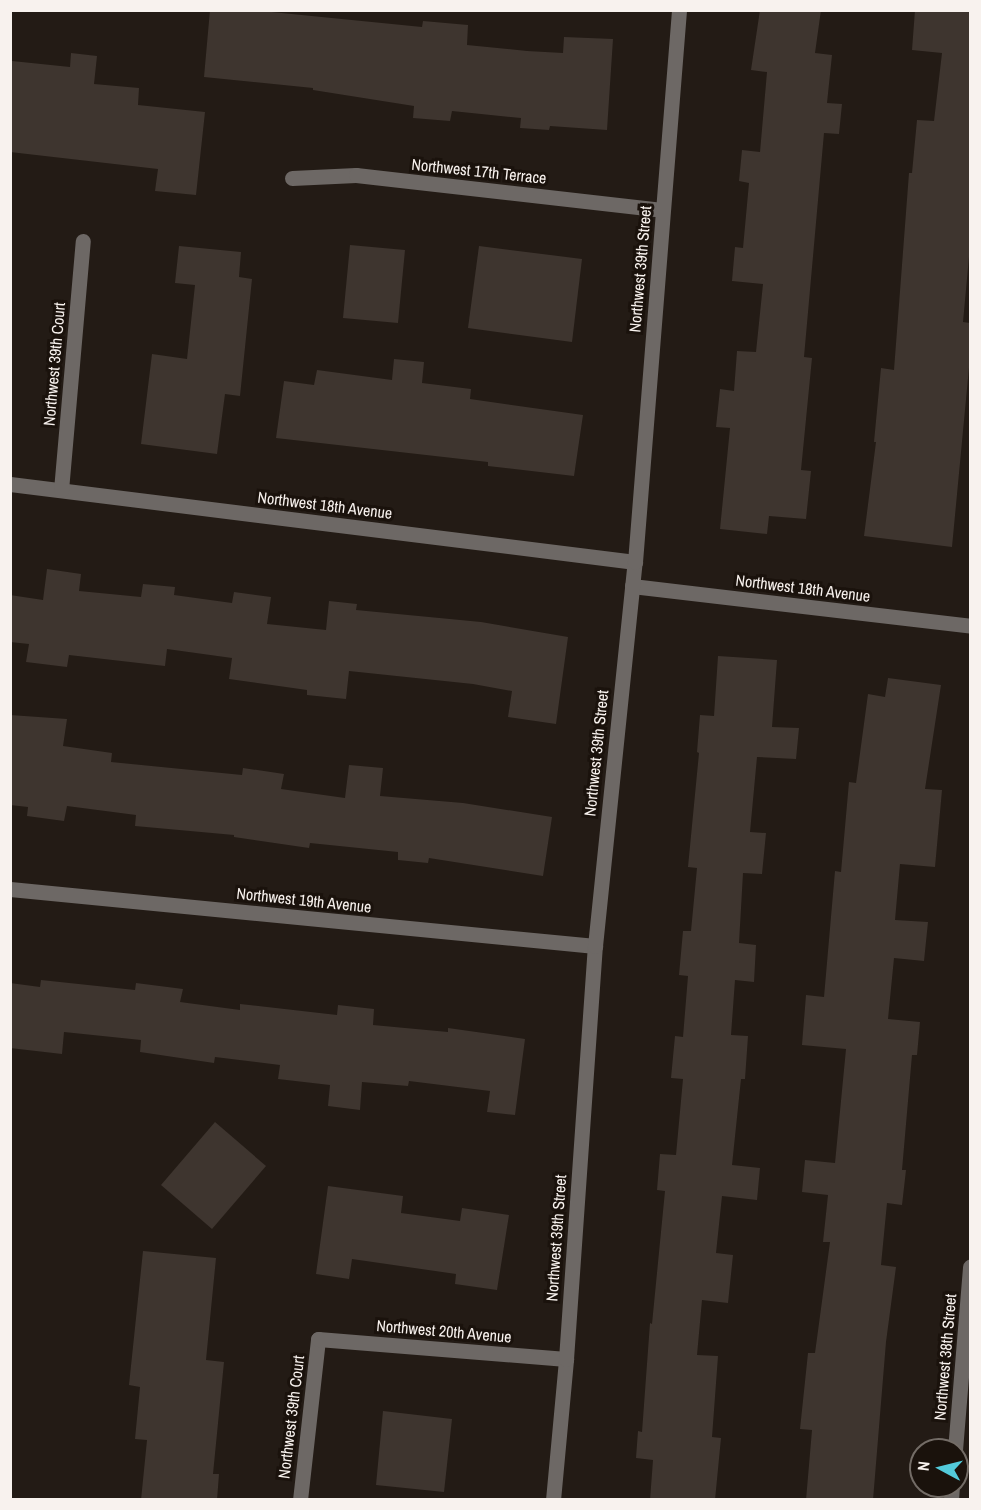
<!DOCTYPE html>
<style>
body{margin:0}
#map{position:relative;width:981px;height:1510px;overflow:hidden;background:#231b15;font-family:"Archivo Narrow",sans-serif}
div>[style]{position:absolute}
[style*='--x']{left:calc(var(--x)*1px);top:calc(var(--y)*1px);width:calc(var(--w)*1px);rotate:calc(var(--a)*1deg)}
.building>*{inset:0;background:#3e352f}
.street>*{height:15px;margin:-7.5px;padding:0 7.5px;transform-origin:7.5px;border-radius:7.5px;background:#6d6865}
span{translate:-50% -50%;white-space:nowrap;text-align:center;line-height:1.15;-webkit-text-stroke:6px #1a120c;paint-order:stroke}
.street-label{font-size:16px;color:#f8f2ee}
.frame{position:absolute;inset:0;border:12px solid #f8f2ee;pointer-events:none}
.north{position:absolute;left:909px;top:1438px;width:60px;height:60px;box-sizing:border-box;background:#1a120c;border:2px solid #736c66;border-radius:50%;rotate:277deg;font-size:16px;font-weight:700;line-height:24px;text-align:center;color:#f8f2ee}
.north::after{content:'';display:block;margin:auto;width:21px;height:27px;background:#53cbdb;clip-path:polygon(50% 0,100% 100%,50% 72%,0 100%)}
</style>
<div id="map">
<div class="building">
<div style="clip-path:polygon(210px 10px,252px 10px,422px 27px,423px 21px,468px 25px,467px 45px,527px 51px,563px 53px,564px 37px,613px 39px,607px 130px,550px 126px,549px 130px,520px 128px,521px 118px,452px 111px,450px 121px,413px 118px,414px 106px,313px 90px,313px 88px,204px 77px)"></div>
<div style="clip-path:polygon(760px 10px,821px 10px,815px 53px,832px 55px,827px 103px,842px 104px,839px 134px,824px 133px,804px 357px,812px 358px,801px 470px,811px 471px,806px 519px,769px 516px,767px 534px,720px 529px,730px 428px,716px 427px,720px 389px,734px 391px,737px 351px,756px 352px,763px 284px,732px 281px,735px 247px,743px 248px,749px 183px,739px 181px,742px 150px,760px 152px,767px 72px,751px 70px)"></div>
<div style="clip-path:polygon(915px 10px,970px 10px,970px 246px,963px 322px,970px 323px,970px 357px,952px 547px,864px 536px,876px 442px,874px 442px,881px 368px,894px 370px,909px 173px,912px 173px,917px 120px,934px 121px,942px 53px,912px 50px)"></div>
<div style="clip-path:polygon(71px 53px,97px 56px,94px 84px,139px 88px,138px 105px,205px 112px,196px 195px,155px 191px,158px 169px,10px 152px,12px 61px,70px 67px)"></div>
<div style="clip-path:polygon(350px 245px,405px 250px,398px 323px,343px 318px)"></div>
<div style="clip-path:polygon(179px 246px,241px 252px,239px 277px,252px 279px,240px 396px,225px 394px,217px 454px,141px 444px,152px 354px,187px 359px,195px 285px,175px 283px)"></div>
<div style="clip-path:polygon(479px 246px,582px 259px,572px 342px,468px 328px)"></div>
<div style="clip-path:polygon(394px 359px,424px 362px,422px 383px,471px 389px,470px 399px,583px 415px,574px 476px,488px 466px,488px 462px,276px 438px,284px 381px,314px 385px,317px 370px,392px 380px)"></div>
<div style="clip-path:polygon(47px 569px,81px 574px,79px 591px,141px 597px,143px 584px,175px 587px,174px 595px,232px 603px,234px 592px,271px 597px,267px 624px,326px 630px,329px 601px,357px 604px,356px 610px,481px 622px,568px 637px,556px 724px,508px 717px,512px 691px,473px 684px,349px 671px,346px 699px,307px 695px,307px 690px,229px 679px,232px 658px,167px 649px,165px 666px,69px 655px,67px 667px,26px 662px,29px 644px,10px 642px,10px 595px,43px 600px)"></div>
<div style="clip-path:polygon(718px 656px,777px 660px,772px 727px,799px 728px,796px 759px,757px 757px,750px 832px,766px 833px,762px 874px,743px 873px,739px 943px,756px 945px,754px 982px,735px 980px,731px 1035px,748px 1036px,745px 1079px,741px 1079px,732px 1165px,760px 1168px,757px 1200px,722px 1196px,716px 1253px,733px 1255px,728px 1303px,702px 1300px,697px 1355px,718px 1356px,712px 1437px,721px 1438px,715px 1500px,650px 1500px,653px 1460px,636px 1458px,638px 1431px,642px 1432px,650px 1323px,652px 1324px,665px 1191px,657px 1190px,660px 1154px,676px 1155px,683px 1079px,671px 1078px,675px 1036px,683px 1037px,688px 976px,679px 975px,683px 931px,691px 931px,697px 868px,688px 867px,699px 753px,697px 752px,700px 715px,714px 716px)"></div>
<div style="clip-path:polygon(888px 678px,941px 685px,925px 789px,942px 790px,935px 867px,900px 864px,895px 920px,928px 922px,924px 961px,894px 958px,888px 1019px,920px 1022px,917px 1055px,912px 1055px,902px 1170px,906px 1170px,902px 1205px,887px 1203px,881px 1265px,896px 1267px,886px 1342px,873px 1500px,806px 1500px,812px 1430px,800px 1429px,808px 1353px,815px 1353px,830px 1242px,823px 1242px,828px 1195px,802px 1192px,805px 1160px,835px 1163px,846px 1049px,802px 1045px,806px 995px,824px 997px,835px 871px,841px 872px,849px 782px,856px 783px,868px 694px,885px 697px)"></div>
<div style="clip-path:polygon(10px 715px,67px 719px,63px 746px,112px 753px,111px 762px,242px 775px,243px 768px,284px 774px,281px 789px,345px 798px,349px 765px,383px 768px,380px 796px,463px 803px,552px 817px,543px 876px,429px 858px,428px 863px,398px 860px,398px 852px,310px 843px,309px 848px,234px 837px,234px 835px,135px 826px,136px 815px,67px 806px,64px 821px,27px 816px,28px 807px,10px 805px)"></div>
<div style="clip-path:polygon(41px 980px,135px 990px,136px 983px,183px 989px,180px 1002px,240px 1010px,240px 1004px,337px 1015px,338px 1005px,374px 1009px,373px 1025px,448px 1032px,448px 1028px,525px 1039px,515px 1115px,487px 1112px,490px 1091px,409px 1081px,408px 1086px,362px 1082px,360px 1110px,328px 1106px,330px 1085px,278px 1079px,280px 1065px,215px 1057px,214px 1063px,140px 1052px,141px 1040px,64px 1032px,62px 1054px,10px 1048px,10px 983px,40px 987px)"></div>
<div style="clip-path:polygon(215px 1122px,266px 1166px,212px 1229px,161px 1185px)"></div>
<div style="clip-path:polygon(328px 1186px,403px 1196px,401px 1213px,460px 1221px,462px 1208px,509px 1215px,497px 1290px,455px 1284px,456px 1274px,352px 1259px,349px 1279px,316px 1274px)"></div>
<div style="clip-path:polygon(143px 1251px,216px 1258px,206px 1360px,224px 1362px,213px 1474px,219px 1474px,217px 1500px,141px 1500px,147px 1440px,135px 1439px,140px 1387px,129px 1385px)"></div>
<div style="clip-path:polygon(383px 1411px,452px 1419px,444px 1492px,376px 1485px)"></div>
</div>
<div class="street">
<div style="--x:292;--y:178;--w:64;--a:-2.7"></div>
<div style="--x:356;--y:175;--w:308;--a:6.5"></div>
<div style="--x:10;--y:484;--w:630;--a:7.11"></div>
<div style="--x:61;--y:490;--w:250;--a:-85"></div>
<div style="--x:632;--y:586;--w:340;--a:6.7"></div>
<div style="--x:10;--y:889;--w:588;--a:5.57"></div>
<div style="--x:955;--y:1450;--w:184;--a:-85.3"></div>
<div style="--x:300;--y:1500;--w:162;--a:-83.6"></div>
<div style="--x:318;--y:1339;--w:249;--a:4.6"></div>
<div style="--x:553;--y:1500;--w:142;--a:-84.7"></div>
<div style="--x:566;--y:1359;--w:414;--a:-86"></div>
<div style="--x:595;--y:946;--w:386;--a:-84.1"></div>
<div style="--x:635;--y:562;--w:554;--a:-85.44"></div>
<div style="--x:951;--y:1500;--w:14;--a:-86"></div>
</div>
<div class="street-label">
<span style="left:479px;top:171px;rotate:6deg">Northwest 17th Terrace</span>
<span style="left:640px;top:269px;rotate:-85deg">Northwest 39th Street</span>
<span style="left:54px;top:364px;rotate:-85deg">Northwest 39th Court</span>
<span style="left:325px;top:505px;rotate:7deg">Northwest 18th Avenue</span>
<span style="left:803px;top:588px;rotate:7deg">Northwest 18th Avenue</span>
<span style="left:596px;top:753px;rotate:-84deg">Northwest 39th Street</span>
<span style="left:304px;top:900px;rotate:6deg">Northwest 19th Avenue</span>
<span style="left:556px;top:1238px;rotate:-86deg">Northwest 39th Street</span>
<span style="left:444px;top:1331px;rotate:5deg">Northwest 20th Avenue</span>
<span style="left:945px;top:1357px;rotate:-85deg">Northwest 38th Street</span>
<span style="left:291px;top:1417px;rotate:-83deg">Northwest 39th Court</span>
</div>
<div class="frame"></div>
<div class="north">N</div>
</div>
